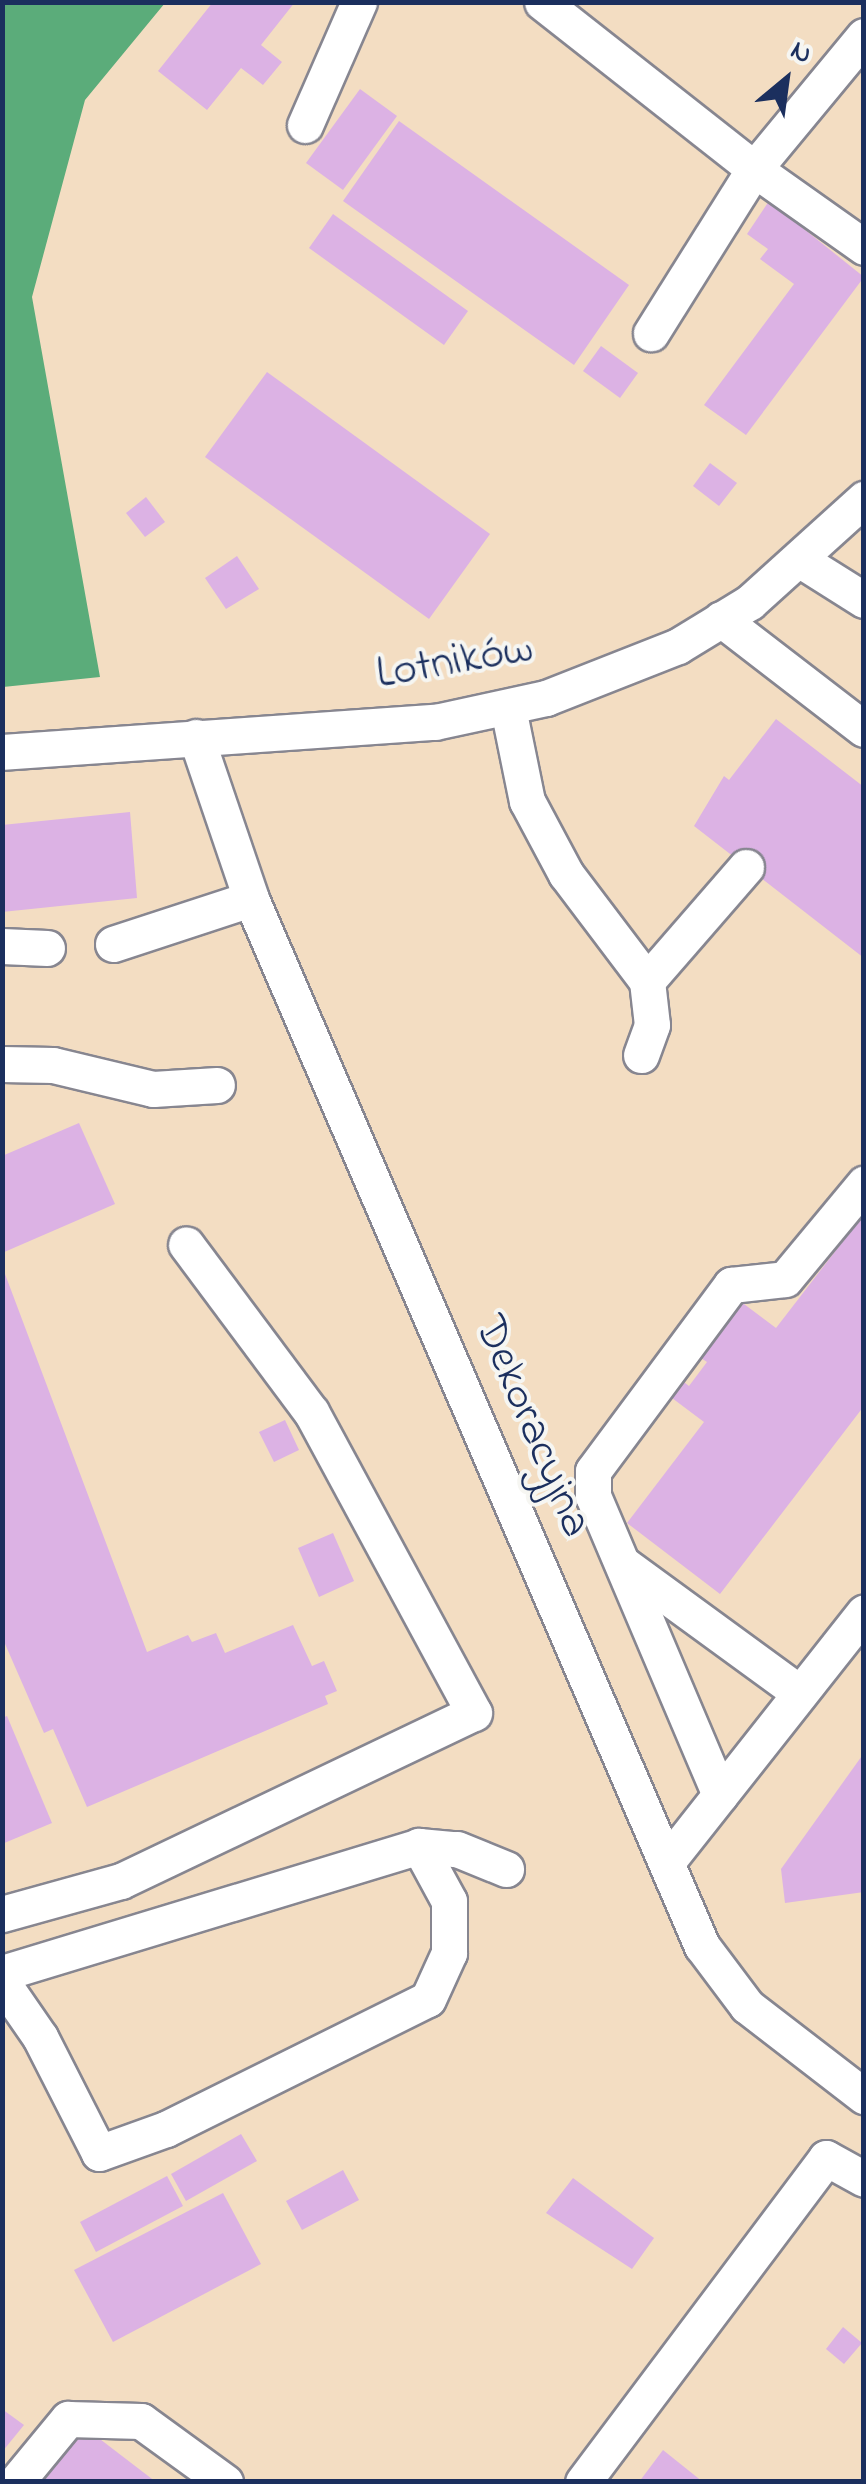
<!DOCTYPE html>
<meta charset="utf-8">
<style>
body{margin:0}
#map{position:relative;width:866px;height:2484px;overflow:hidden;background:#f3ddc2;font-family:"Indie Flower",sans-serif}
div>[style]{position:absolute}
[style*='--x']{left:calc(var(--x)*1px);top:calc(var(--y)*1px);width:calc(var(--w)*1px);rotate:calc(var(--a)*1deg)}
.forest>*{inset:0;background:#5bac7a}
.building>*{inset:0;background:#dcb2e4}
.roads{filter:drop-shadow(2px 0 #878690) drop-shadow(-2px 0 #878690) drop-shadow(0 2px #878690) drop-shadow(0 -2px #878690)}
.minor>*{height:35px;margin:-17.5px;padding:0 17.5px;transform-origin:17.5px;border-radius:17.5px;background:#fff}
span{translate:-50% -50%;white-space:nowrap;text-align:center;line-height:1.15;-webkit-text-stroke:8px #f6f6f2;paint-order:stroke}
.street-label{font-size:45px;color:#1b2f5e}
.frame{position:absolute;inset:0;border:5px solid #1b2f5e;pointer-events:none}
.north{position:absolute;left:736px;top:30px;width:100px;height:100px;-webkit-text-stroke:8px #f6f6f2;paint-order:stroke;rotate:29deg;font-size:28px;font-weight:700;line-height:40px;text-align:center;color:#1b2f5e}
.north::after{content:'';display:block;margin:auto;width:35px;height:45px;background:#1b2f5e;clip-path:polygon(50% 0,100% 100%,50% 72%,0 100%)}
</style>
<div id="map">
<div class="forest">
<div style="clip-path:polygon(2px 3px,165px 3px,85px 100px,32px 297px,100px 677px,3px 687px)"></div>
</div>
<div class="building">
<div style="clip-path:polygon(213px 2px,295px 2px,261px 45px,282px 62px,263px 85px,241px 68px,207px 110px,158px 71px)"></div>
<div style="clip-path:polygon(360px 89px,397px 116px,343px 190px,306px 163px)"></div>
<div style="clip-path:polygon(399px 121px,629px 285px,574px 365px,343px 201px)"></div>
<div style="clip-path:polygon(769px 201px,864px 277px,746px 435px,704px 405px,794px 284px,760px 259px,768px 249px,747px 234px)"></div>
<div style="clip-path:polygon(333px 214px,468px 311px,444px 345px,309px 248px)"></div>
<div style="clip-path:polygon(601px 346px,638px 373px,620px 398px,583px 371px)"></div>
<div style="clip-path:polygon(267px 372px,490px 534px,429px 619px,205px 457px)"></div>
<div style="clip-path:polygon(710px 463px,737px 483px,719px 506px,693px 486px)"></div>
<div style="clip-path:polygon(146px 497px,165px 522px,145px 537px,126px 513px)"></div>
<div style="clip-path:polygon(237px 556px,259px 589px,226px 609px,205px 578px)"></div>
<div style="clip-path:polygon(776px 719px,864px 787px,864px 958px,694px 826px,724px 776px,729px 780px)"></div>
<div style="clip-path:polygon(130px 812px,137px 898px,2px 912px,2px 825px)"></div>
<div style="clip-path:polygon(79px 1123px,115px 1204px,2px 1253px,2px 1156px)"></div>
<div style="clip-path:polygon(864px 1214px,864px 1406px,720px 1594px,627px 1523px,704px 1422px,668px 1395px,680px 1379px,689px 1386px,707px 1362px,698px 1356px,740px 1301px,776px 1328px)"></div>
<div style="clip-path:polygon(2px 1266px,147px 1652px,188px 1635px,192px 1642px,216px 1633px,225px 1653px,293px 1625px,312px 1666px,324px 1661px,337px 1691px,325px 1696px,328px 1704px,87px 1807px,53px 1729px,44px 1733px,2px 1637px)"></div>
<div style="clip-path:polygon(285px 1420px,299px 1450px,274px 1462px,259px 1432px)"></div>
<div style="clip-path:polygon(333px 1533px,354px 1581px,319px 1597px,298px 1548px)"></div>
<div style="clip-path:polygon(7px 1716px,52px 1823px,2px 1844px,2px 1718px)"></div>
<div style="clip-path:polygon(864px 1753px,864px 1892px,785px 1903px,781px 1869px)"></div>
<div style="clip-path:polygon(241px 2134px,257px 2161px,186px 2201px,171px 2174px)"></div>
<div style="clip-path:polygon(343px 2170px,359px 2200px,302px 2230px,286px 2201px)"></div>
<div style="clip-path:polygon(167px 2176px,183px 2206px,96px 2252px,80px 2222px)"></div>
<div style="clip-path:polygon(573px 2178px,654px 2238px,632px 2269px,546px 2213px)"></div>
<div style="clip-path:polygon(223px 2193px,261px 2264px,113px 2342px,74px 2270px)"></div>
<div style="clip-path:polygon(843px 2327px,862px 2343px,844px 2364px,826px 2349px)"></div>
<div style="clip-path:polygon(2px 2409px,24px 2425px,2px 2452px)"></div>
<div style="clip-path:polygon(79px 2423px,156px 2482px,34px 2482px)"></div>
<div style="clip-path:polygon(663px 2450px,703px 2482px,639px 2482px)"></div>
</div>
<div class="roads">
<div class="minor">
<div style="--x:542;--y:2;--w:270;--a:38.2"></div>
<div style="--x:754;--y:169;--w:194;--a:122.1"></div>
<div style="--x:864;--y:36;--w:173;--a:129.6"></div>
<div style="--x:754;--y:169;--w:135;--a:35.3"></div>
<div style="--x:305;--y:125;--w:134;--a:-66.3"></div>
<div style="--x:802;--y:561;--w:73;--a:32.2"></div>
<div style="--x:721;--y:619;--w:180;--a:37.6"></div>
<div style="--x:508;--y:708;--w:95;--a:78.5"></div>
<div style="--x:527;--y:801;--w:83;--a:61.9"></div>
<div style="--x:566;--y:874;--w:134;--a:52.9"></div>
<div style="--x:647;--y:981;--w:44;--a:83.5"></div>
<div style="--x:652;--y:1025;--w:32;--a:110"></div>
<div style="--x:196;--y:737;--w:171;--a:71.2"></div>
<div style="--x:251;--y:899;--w:1140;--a:66.7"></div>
<div style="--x:702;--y:1946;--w:75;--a:53.1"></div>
<div style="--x:747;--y:2006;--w:148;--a:37.6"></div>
<div style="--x:2;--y:752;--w:434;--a:-4"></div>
<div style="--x:435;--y:722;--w:114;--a:-12.2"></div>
<div style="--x:546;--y:698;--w:142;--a:-21.5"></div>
<div style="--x:678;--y:646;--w:84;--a:-31.4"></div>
<div style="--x:750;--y:602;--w:154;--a:-42.1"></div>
<div style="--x:113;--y:944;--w:145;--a:-18.1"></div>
<div style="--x:2;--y:946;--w:45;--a:2.5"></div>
<div style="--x:647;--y:981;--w:151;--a:-49"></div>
<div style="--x:2;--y:1064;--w:51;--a:1.1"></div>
<div style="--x:53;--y:1065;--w:103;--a:13.5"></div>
<div style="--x:153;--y:1089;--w:64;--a:-3.6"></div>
<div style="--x:623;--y:1564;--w:219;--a:36.1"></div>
<div style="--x:720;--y:1795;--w:325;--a:-113"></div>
<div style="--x:593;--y:1496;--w:25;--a:-90"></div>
<div style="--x:593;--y:1471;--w:232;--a:-53.4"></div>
<div style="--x:731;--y:1285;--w:54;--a:-6.3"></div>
<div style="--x:785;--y:1279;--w:124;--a:-50.3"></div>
<div style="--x:667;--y:1862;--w:318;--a:-51.7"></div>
<div style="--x:2;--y:1914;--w:123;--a:-15.5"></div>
<div style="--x:121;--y:1881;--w:391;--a:-25.5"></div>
<div style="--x:474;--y:1713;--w:342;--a:-118.4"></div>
<div style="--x:311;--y:1412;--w:209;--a:-126.7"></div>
<div style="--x:2;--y:1973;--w:436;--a:-16.9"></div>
<div style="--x:419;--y:1846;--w:38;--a:5"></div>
<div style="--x:457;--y:1849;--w:53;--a:22.2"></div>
<div style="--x:2;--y:1982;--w:67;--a:55.4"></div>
<div style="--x:40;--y:2037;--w:130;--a:63"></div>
<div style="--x:99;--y:2153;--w:71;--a:-19.7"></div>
<div style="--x:166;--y:2129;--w:292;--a:-26.4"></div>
<div style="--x:428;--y:1999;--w:51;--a:-65.5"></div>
<div style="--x:449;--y:1953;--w:52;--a:-90"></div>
<div style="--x:449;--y:1901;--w:63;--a:-118.6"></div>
<div style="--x:16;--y:2482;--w:82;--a:-50.5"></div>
<div style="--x:68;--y:2419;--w:73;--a:1.6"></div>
<div style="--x:141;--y:2421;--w:104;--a:36"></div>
<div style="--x:583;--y:2482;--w:405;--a:-53.1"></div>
<div style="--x:826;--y:2158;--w:43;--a:28.9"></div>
</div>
</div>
<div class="street-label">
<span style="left:455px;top:663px;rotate:-10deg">Lotników</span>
<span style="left:531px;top:1427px;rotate:67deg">Dekoracyjna</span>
</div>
<div class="frame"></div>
<div class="north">N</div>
</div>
